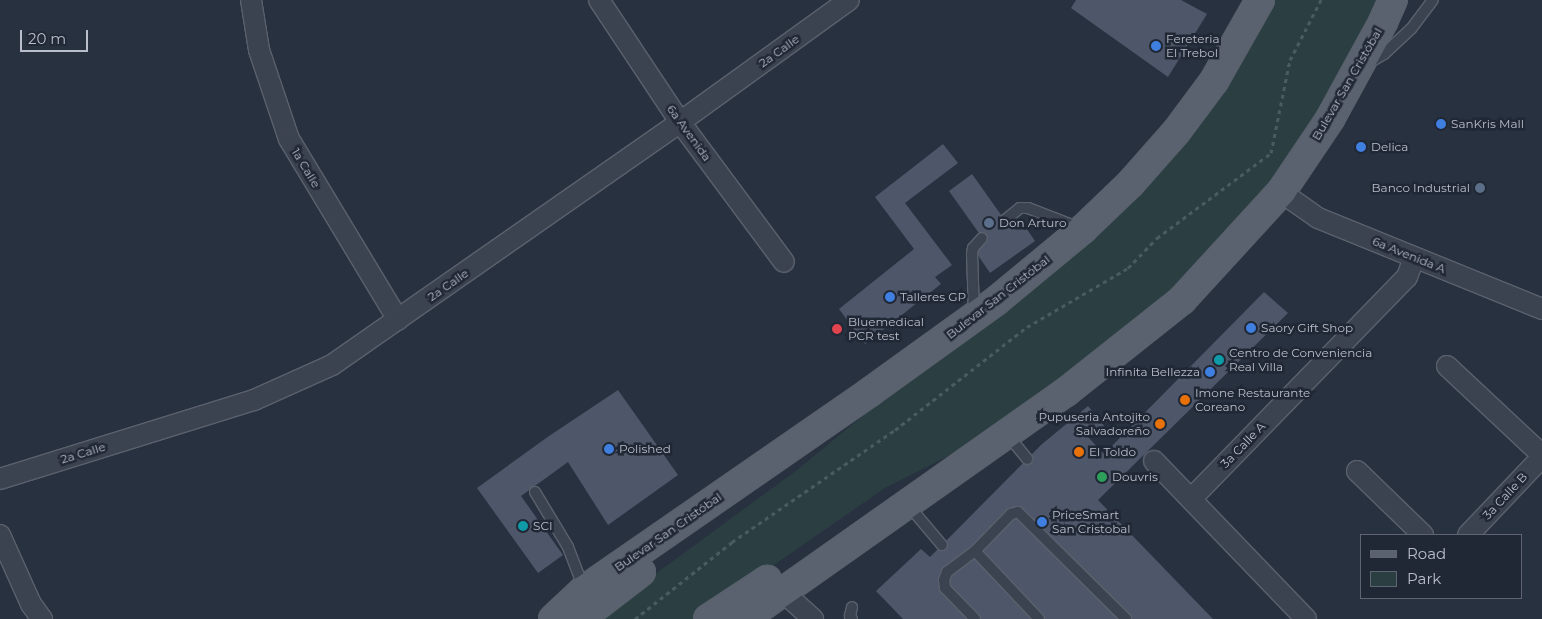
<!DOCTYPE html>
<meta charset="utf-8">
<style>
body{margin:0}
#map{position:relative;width:1542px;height:619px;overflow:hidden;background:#283140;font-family:Montserrat,sans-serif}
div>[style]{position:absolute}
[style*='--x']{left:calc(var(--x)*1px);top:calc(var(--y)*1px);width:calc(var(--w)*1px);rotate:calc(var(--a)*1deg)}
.green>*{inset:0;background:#2b3f42}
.building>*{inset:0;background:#4e5769}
.path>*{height:3px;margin-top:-1.5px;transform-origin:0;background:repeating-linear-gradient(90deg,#4a5c60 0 4px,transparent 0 8px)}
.roads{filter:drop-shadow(1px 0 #5a616d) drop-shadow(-1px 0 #5a616d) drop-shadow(0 1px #5a616d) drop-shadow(0 -1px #5a616d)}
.service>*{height:10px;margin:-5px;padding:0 5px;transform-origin:5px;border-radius:5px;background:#3c4350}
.minor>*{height:20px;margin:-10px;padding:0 10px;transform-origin:10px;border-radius:10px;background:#3c4350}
.primary>*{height:28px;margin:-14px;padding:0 14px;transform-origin:14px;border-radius:14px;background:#5a6270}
.dots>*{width:14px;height:14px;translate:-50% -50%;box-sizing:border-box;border:2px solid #212835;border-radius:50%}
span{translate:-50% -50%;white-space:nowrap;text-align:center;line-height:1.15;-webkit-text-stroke:5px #212835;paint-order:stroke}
.poi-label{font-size:12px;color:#b9beca}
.left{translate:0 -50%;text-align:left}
.right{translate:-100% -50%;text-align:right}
.street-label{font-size:12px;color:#b9beca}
.legend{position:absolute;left:1360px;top:534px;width:162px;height:65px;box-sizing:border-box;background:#212835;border:1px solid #5e6471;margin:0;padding:6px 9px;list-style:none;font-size:15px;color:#b9beca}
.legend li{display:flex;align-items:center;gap:10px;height:25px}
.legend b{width:25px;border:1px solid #5e6471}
.scale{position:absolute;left:20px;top:30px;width:68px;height:22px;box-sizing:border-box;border:2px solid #b9beca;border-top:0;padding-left:6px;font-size:15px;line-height:18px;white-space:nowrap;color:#b9beca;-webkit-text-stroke:4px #212835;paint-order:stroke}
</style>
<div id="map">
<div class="green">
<div style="clip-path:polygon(1270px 0,1382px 0,1371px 25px,1273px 187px,1182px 286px,982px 439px,885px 488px,696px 619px,594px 619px,797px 470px,899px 386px,1071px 253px)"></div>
</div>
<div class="building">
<div style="clip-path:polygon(1076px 0,1181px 0,1207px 14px,1168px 77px,1071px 8px)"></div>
<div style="clip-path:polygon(943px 144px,958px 163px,905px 203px,952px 265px,935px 277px,941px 284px,865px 344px,839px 309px,914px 249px,875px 197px)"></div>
<div style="clip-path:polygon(972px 174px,1009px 226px,1020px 219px,1035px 241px,990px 273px,975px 251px,986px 243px,949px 191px)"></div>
<div style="clip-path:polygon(1264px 292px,1288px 313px,1098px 500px,1213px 619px,903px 619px,876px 591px,921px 549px,930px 557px,1041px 445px,1088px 406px,1105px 427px,1088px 437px,1104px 454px)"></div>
<div style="clip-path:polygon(618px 390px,678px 475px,608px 525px,568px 462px,521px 496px,563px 555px,538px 573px,477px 488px,549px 436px)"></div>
</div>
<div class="path">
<div style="--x:635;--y:619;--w:124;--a:-38.4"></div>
<div style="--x:732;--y:542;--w:198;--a:-34.5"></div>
<div style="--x:895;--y:430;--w:167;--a:-38"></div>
<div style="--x:1027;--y:327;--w:117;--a:-30.3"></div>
<div style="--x:1128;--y:268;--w:42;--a:-46"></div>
<div style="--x:1157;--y:238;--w:142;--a:-36.7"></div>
<div style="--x:1271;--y:153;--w:95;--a:-78.5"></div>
<div style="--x:1290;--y:60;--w:68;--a:-62.7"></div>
</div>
<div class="roads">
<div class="service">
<div style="--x:1369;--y:63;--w:17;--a:-31"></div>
<div style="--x:1384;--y:54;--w:37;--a:-43"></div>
<div style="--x:1411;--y:29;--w:36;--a:-53"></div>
<div style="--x:1005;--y:220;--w:19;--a:-39"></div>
<div style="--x:1020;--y:208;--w:8;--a:0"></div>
<div style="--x:1028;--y:208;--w:56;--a:21"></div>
<div style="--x:974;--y:313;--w:59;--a:-91.9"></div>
<div style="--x:972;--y:254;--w:6;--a:-81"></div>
<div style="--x:973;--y:248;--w:13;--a:-48"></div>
<div style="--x:1007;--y:434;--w:32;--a:51"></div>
<div style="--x:535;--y:492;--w:64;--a:59"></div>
<div style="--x:568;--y:547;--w:45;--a:69.1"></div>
<div style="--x:909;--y:506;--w:51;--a:49.8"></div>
<div style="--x:975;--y:551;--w:93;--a:46.7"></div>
<div style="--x:852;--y:619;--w:4;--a:-124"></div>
<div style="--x:850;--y:616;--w:9;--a:-77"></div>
<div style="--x:975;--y:619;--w:43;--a:-134.1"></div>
<div style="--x:945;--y:588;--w:8;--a:-97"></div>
<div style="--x:944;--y:580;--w:9;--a:-69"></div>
<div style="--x:947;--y:572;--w:35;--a:-37"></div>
<div style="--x:975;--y:551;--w:52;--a:-45.8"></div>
<div style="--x:1011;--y:514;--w:7;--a:-16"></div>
<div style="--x:1018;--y:512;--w:152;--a:44.7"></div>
</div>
<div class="minor">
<div style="--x:251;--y:0;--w:51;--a:80.9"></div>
<div style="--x:259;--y:50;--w:94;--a:71.4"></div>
<div style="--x:289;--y:139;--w:211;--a:58.9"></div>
<div style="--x:599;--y:0;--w:146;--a:56.4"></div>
<div style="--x:680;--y:122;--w:174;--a:53.4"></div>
<div style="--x:1281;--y:192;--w:45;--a:35.1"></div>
<div style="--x:1318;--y:218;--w:242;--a:22.1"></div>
<div style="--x:1447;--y:366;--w:130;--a:43.1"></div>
<div style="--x:1154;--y:461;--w:219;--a:46.1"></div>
<div style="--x:1357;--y:471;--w:92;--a:44.1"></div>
<div style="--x:0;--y:479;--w:266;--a:-17.3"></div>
<div style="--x:254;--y:400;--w:85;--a:-24.2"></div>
<div style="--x:332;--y:365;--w:424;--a:-34.9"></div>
<div style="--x:680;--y:122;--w:208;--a:-35.8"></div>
<div style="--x:1191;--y:499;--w:310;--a:-45.8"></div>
<div style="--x:1407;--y:277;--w:20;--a:-70"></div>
<div style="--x:0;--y:535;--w:76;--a:65.8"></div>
<div style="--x:31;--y:604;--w:19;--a:54"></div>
<div style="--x:1468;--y:535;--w:108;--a:-46.5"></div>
<div style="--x:782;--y:591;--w:42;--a:42.1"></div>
</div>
<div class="primary">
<div style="--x:553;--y:619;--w:42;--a:-43.1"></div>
<div style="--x:584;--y:590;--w:348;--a:-34.7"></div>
<div style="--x:870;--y:392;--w:155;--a:-35.8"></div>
<div style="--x:996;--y:301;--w:113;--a:-39.6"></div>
<div style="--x:1083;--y:229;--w:65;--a:-43.8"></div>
<div style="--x:1130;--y:184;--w:69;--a:-48.5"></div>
<div style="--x:1176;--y:132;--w:64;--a:-53.3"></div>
<div style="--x:1214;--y:81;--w:93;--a:-60.4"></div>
<div style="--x:580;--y:619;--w:77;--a:-37.6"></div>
<div style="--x:708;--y:619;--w:71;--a:-33.5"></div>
<div style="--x:744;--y:619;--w:394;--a:-35.2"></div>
<div style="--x:1066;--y:392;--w:148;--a:-38.4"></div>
<div style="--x:1182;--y:300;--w:147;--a:-47.5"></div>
<div style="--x:1281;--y:192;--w:88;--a:-56.1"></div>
<div style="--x:1330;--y:119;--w:111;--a:-61.3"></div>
<div style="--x:1383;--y:22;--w:24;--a:-66"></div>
</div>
</div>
<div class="dots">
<div style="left:1156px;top:46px;background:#3f7fe0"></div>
<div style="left:1441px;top:124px;background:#3f7fe0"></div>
<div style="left:1361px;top:147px;background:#3f7fe0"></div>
<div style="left:1480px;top:188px;background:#5c6f8a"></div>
<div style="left:989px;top:223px;background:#5c6f8a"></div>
<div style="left:890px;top:297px;background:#3f7fe0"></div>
<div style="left:1251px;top:328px;background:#3f7fe0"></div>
<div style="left:837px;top:329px;background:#e0444e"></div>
<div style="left:1219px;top:360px;background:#0f9aa8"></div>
<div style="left:1210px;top:372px;background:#3f7fe0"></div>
<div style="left:1185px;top:400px;background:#e8710a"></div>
<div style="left:1160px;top:424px;background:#e8710a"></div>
<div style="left:609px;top:449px;background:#3f7fe0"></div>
<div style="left:1079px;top:452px;background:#e8710a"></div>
<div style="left:1102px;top:477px;background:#2e9e5b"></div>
<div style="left:1042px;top:522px;background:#3f7fe0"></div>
<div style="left:523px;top:526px;background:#0f9aa8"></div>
</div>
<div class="poi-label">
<span class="left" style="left:1166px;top:46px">Fereteria<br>El Trebol</span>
<span class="left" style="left:1451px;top:124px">SanKris Mall</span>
<span class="left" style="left:1371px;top:147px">Delica</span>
<span class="right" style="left:1470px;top:188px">Banco Industrial</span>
<span class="left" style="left:999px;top:223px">Don Arturo</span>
<span class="left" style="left:900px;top:297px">Talleres GP</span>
<span class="left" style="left:848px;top:329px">Bluemedical<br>PCR test</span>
<span class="left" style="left:1261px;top:328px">Saory Gift Shop</span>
<span class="left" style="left:1229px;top:360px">Centro de Conveniencia<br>Real Villa</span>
<span class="right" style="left:1200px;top:372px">Infinita Bellezza</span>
<span class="left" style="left:1195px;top:400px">Imone Restaurante<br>Coreano</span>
<span class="right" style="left:1150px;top:424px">Pupuseria Antojito<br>Salvadoreño</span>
<span class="left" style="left:619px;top:449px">Polished</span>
<span class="left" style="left:1089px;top:452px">El Toldo</span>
<span class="left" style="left:1112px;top:477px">Douvris</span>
<span class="left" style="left:1052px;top:522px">PriceSmart<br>San Cristobal</span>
<span class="left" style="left:533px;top:526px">SCI</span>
</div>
<div class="street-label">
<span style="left:779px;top:51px;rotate:-36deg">2a Calle</span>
<span style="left:1347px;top:84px;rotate:-60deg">Bulevar San Cristóbal</span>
<span style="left:689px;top:133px;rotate:54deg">6a Avenida</span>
<span style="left:306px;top:168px;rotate:59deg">1a Calle</span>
<span style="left:1409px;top:255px;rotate:22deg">6a Avenida A</span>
<span style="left:448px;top:285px;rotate:-35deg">2a Calle</span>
<span style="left:998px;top:297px;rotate:-38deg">Bulevar San Cristóbal</span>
<span style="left:1243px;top:445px;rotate:-46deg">3a Calle A</span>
<span style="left:83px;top:453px;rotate:-17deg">2a Calle</span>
<span style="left:1505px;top:496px;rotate:-47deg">3a Calle B</span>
<span style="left:668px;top:532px;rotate:-35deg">Bulevar San Cristóbal</span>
</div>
<ul class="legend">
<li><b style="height:6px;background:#5a6270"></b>Road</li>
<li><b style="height:14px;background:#2b3f42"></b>Park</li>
</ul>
<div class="scale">20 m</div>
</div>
